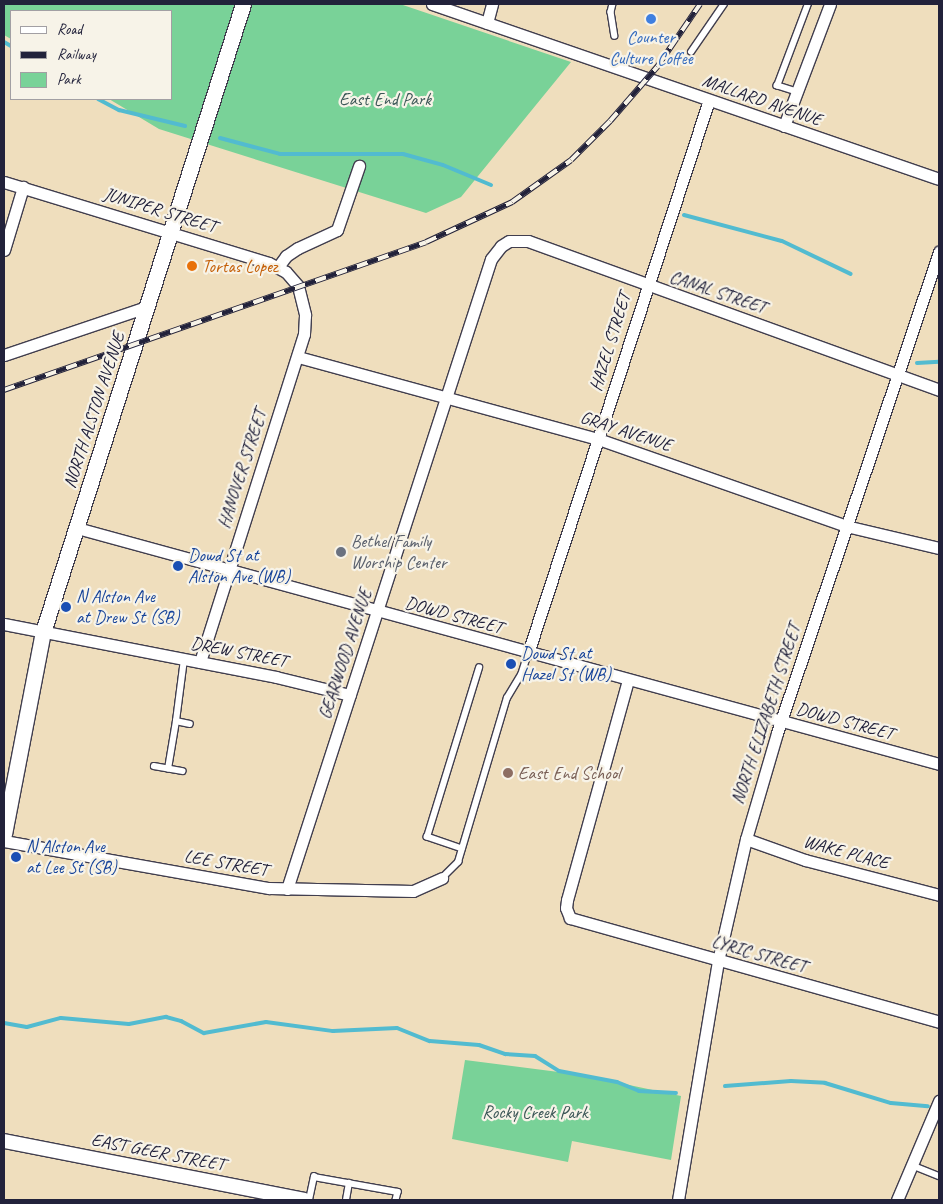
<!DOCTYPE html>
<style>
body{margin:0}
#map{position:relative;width:943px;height:1204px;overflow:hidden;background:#efdebd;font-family:Caveat,sans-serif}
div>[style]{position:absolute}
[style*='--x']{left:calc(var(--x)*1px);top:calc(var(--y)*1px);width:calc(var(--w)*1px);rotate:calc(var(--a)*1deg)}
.green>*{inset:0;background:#79d298}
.stream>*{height:4px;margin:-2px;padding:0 2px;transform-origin:2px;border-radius:2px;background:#52bbd0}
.roads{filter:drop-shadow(1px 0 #413e4e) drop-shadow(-1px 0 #413e4e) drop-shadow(0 1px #413e4e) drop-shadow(0 -1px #413e4e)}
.service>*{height:5.5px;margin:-2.75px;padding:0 2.75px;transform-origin:2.75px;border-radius:2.75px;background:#fff}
.minor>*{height:11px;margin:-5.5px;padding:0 5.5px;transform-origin:5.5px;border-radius:5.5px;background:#fff}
.tertiary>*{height:14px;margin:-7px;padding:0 7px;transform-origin:7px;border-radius:7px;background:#fff}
.secondary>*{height:15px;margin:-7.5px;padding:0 7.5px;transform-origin:7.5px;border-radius:7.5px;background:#fff}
.rail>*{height:5.5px;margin-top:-2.75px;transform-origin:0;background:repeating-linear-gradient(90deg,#f7f3e8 0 11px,#22223b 0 22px);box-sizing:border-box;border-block:1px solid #22223b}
.dots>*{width:14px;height:14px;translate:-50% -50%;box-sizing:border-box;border:2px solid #f7f3e8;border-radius:50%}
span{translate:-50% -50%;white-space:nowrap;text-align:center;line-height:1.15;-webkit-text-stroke:4.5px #f7f3e8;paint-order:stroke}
.shop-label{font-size:18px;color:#366cbe}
.park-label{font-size:18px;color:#3c5757}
.street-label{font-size:18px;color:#22223b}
.food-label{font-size:18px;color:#c56008}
.left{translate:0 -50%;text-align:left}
.worship-label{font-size:18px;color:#5b616d}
.transit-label{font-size:18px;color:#164399}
.education-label{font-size:18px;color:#785e54}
.frame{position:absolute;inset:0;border:5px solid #22223b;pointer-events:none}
.legend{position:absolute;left:10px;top:10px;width:162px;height:90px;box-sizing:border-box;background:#f7f3e8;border:1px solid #a29fa3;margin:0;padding:6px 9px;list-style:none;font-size:15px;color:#22223b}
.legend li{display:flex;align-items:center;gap:10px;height:25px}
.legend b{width:25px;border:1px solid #a29fa3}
</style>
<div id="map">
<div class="green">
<div style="clip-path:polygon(4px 4px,400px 4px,571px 62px,461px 197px,426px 213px,159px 129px,109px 99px,171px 99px,171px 11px,11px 11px,11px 39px,4px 35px)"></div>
<div style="clip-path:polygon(465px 1060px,582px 1075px,681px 1096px,671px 1160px,572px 1141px,568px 1162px,452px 1139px)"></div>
</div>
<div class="stream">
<div style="--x:4;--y:42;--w:8;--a:30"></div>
<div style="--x:98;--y:99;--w:24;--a:28"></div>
<div style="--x:119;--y:110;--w:68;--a:13.6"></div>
<div style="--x:220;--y:138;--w:62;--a:14.9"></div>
<div style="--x:280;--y:154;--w:123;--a:0"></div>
<div style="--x:403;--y:154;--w:41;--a:15.4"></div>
<div style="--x:443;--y:165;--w:52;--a:22.6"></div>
<div style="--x:684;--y:215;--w:101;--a:14.9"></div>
<div style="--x:782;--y:241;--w:76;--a:25.6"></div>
<div style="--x:917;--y:363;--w:22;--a:-3"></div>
<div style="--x:4;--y:1023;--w:23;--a:10"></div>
<div style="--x:27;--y:1027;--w:35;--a:-15"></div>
<div style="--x:61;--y:1018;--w:68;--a:5"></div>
<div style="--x:129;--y:1024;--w:38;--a:-11"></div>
<div style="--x:166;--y:1017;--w:16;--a:15"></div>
<div style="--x:181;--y:1021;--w:26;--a:28"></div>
<div style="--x:204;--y:1033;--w:63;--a:-10.1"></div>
<div style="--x:266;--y:1022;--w:68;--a:7.7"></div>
<div style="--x:333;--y:1031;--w:64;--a:-2.7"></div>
<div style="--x:397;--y:1028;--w:35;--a:22"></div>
<div style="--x:430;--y:1041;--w:49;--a:4.7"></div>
<div style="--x:479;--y:1045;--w:28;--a:19"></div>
<div style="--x:505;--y:1054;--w:30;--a:4"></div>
<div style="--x:535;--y:1056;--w:28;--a:32"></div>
<div style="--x:559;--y:1071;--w:59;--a:10.7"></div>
<div style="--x:617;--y:1082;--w:24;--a:22"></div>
<div style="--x:639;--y:1091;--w:37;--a:3"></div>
<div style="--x:725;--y:1086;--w:66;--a:-4.3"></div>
<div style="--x:791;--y:1081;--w:34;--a:3"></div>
<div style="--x:825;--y:1083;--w:69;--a:16.9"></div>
<div style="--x:891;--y:1103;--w:37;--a:5"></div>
</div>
<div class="roads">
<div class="service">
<div style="--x:613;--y:4;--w:8;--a:104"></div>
<div style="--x:611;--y:12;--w:24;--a:81"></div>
<div style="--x:691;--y:52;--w:58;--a:-55.5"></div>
<div style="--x:797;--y:92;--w:21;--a:-163"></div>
<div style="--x:777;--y:86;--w:88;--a:-69.3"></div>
<div style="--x:176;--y:721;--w:63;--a:-82.6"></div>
<div style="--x:154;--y:766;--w:29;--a:10"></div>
<div style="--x:168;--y:769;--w:49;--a:-80.5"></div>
<div style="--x:176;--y:721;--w:14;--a:12"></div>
<div style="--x:462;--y:849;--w:37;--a:-161"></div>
<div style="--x:427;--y:837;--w:177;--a:-72.9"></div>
<div style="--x:442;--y:878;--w:23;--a:-45"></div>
<div style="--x:458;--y:862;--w:171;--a:-73.4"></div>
<div style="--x:507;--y:698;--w:27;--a:-59"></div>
<div style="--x:521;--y:675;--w:23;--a:-72"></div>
<div style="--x:914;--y:1166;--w:27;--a:22"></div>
<div style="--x:309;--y:1200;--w:24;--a:-78"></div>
<div style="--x:314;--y:1177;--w:85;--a:10.1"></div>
<div style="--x:398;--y:1192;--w:8;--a:104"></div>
<div style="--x:346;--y:1200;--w:17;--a:-80"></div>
</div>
<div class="minor">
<div style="--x:432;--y:4;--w:536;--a:19.04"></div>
<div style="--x:487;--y:23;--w:20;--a:-75"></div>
<div style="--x:784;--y:126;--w:130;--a:-69.3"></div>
<div style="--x:4;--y:182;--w:277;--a:17"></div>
<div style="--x:269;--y:263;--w:19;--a:28"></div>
<div style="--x:286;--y:272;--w:18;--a:49"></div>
<div style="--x:298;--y:286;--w:30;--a:76"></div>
<div style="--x:305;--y:315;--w:19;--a:93"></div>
<div style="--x:304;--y:334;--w:344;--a:107.6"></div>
<div style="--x:4;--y:250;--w:66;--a:-73.2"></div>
<div style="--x:278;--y:267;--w:14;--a:-54"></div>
<div style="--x:286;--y:256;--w:14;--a:-34"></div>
<div style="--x:298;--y:248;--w:43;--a:-24.8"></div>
<div style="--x:337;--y:230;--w:68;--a:-71"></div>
<div style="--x:4;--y:355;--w:151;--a:-18.6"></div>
<div style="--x:298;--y:357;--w:311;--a:15.3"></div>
<div style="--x:598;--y:439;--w:263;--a:19.3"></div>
<div style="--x:846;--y:526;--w:96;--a:13.3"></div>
<div style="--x:77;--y:528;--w:894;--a:15.31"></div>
<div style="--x:4;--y:624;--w:277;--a:11"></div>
<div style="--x:276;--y:677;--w:76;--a:13.7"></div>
<div style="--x:528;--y:653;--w:582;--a:-71.88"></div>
<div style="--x:628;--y:680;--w:228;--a:105.5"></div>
<div style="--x:567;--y:900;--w:8;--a:97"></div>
<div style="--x:566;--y:908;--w:11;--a:68"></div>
<div style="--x:570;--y:918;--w:383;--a:15.7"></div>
<div style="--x:746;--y:839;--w:63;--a:19.6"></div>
<div style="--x:805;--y:860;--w:138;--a:14.6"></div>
<div style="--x:4;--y:841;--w:269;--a:10.1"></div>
<div style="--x:269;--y:888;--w:144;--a:1.2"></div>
<div style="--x:413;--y:891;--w:32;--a:-24"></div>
<div style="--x:287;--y:889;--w:662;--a:-72.06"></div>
<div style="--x:491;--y:259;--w:16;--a:-52"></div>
<div style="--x:501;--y:246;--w:9;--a:-32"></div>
<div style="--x:509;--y:241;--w:19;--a:0"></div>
<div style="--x:528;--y:241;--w:437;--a:19.9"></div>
<div style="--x:678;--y:1200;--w:242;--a:-80.5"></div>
<div style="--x:718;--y:961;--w:125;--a:-77.1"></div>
<div style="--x:746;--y:839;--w:110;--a:-73.7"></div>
<div style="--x:777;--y:733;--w:508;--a:-71.39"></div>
<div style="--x:897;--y:1200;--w:108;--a:-67"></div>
</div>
<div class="tertiary">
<div style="--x:4;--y:1141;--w:306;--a:11.1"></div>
</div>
<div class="secondary">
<div style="--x:4;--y:834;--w:206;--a:-79.1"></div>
<div style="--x:43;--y:632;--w:659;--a:-72.33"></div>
</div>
</div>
<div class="rail">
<div style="--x:4;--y:390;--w:447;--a:-19.3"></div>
<div style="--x:426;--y:242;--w:95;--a:-24.9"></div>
<div style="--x:512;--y:202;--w:72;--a:-35.4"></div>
<div style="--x:571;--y:160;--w:55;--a:-45"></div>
<div style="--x:610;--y:121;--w:72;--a:-49"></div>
<div style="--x:657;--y:67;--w:76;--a:-55.7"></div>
</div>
<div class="dots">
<div style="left:651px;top:19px;background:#3f7fe0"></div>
<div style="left:192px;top:266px;background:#e8710a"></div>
<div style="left:341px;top:552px;background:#6b7280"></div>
<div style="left:178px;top:566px;background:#1a4fb4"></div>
<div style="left:66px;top:607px;background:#1a4fb4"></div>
<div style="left:511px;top:664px;background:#1a4fb4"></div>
<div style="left:508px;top:773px;background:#8d6e63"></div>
<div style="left:16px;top:857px;background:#1a4fb4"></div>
</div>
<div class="shop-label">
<span style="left:651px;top:48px">Counter<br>Culture Coffee</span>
</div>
<div class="park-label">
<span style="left:385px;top:99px">East End Park</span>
<span style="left:535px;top:1112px">Rocky Creek Park</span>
</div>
<div class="street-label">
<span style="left:762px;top:100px;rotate:19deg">MALLARD AVENUE</span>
<span style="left:160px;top:210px;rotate:17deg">JUNIPER STREET</span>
<span style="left:718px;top:292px;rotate:19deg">CANAL STREET</span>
<span style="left:610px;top:342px;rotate:-73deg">HAZEL STREET</span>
<span style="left:94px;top:410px;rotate:-72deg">NORTH ALSTON AVENUE</span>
<span style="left:626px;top:431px;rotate:18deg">GRAY AVENUE</span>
<span style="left:242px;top:469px;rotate:-72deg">HANOVER STREET</span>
<span style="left:454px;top:615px;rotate:15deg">DOWD STREET</span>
<span style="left:239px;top:652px;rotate:11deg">DREW STREET</span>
<span style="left:345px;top:654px;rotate:-72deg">GEARWOOD AVENUE</span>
<span style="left:766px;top:714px;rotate:-72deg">NORTH ELIZABETH STREET</span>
<span style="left:845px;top:721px;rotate:15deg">DOWD STREET</span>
<span style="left:846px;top:852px;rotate:15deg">WAKE PLACE</span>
<span style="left:226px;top:863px;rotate:10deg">LEE STREET</span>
<span style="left:759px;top:954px;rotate:16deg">LYRIC STREET</span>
<span style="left:158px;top:1152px;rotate:11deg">EAST GEER STREET</span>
</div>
<div class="food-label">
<span class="left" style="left:202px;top:266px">Tortas Lopez</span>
</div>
<div class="worship-label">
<span class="left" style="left:351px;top:552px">Bethel Family<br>Worship Center</span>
</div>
<div class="transit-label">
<span class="left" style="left:188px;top:566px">Dowd St at<br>Alston Ave (WB)</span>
<span class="left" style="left:76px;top:607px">N Alston Ave<br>at Drew St (SB)</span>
<span class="left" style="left:521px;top:664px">Dowd St at<br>Hazel St (WB)</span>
<span class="left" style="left:26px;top:857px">N Alston Ave<br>at Lee St (SB)</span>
</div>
<div class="education-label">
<span class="left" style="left:518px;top:773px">East End School</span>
</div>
<div class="frame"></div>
<ul class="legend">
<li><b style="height:6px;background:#fff"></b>Road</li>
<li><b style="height:6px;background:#22223b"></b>Railway</li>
<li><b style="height:14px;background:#79d298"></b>Park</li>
</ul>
</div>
